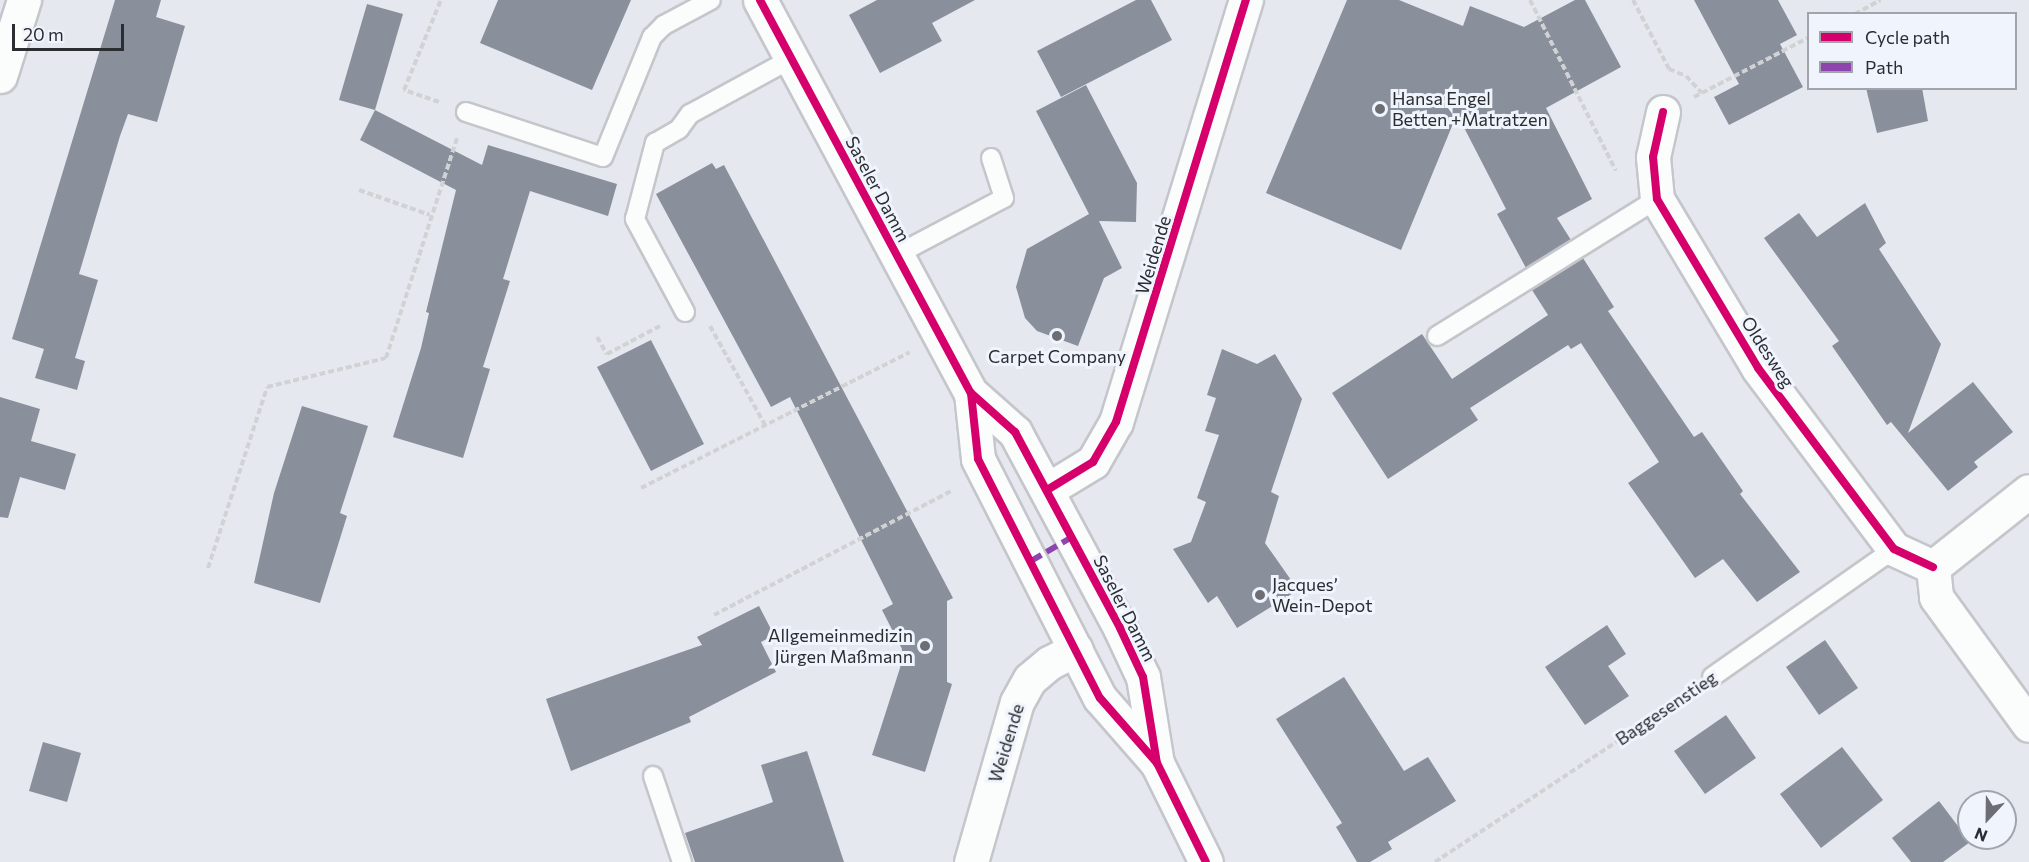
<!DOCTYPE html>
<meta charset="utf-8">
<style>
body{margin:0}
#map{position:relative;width:2029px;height:862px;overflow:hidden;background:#e5e8ee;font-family:Commissioner,sans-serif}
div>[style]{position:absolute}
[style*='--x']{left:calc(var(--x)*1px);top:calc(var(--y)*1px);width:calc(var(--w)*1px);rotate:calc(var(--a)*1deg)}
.building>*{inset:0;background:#8a8f9c}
.path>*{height:4px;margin-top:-2px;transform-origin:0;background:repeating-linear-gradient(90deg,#d1d2d4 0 6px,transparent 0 9px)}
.roads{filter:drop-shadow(2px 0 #c4c6cb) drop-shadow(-2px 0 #c4c6cb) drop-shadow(0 2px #c4c6cb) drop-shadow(0 -2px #c4c6cb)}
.service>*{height:18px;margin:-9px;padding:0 9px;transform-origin:9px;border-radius:9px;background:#fbfcfc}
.minor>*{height:33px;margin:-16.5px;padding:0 16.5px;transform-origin:16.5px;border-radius:16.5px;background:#fbfcfc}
.primary>*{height:33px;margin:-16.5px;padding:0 16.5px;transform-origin:16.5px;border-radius:16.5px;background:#fbfcfc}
.quiet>*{height:6px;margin-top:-3px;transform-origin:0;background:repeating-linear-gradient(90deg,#8e44ad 0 12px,transparent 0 18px)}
.cycleway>*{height:8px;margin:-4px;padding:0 4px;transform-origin:4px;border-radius:4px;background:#d6006c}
.dots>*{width:16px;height:16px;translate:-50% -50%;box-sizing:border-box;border:3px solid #eff4fd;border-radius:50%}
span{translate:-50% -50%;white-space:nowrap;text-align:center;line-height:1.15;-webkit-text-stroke:6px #eff4fd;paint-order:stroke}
.poi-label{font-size:18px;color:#2b2d31}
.left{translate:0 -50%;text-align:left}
.right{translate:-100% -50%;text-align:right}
.street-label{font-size:18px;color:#2b2d31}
.legend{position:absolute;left:1807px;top:12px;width:210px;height:78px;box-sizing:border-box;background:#eff4fd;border:2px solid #a1a4ab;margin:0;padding:8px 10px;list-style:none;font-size:18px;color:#2b2d31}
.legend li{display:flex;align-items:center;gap:12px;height:30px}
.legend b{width:30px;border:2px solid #a1a4ab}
.north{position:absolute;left:1957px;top:790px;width:60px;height:60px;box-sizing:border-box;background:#eff4fd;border:2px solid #a1a4ab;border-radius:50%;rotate:202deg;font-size:16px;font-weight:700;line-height:24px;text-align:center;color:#2b2d31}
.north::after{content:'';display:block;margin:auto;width:21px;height:27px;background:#6c6e73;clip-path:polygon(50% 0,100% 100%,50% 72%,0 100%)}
.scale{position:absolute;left:12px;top:24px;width:112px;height:27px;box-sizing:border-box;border:3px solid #2b2d31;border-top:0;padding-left:8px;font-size:18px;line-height:21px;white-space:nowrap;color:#2b2d31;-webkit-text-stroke:4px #eff4fd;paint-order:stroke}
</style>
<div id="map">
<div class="building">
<div style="clip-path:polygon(115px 0,161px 0,156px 17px,185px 26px,157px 122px,128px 114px,120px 136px,79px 274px,98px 280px,75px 358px,85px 361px,77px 390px,35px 378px,44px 349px,12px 339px)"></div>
<div style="clip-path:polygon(498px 0,631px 0,592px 90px,480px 43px)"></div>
<div style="clip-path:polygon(877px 0,975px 0,932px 23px,942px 41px,880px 73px,849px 15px)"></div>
<div style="clip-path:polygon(1136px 0,1151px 0,1172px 40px,1061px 97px,1037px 51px)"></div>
<div style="clip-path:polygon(1347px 0,1399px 0,1463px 26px,1470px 6px,1524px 27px,1575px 0,1585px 0,1621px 67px,1546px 108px,1592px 199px,1557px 218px,1571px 240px,1526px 268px,1497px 214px,1506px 209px,1457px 114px,1401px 250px,1266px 193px)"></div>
<div style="clip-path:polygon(1694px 0,1778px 0,1797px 35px,1780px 44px,1803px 87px,1729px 125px,1714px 97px,1739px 84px)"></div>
<div style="clip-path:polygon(367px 4px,403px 14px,375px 110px,339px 100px)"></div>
<div style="clip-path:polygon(1086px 85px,1137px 183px,1136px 222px,1099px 221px,1122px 268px,1104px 278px,1078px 346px,1037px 331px,1025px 318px,1016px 287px,1027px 249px,1089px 214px,1036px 111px)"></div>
<div style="clip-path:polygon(1866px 88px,1922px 88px,1928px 121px,1877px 133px)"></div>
<div style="clip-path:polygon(375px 110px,482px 165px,488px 145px,617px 184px,608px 216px,530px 191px,503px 279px,510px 281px,483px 367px,490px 369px,463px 458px,393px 437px,421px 348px,429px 313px,426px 312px,456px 190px,360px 140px)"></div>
<div style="clip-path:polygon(712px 163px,716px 169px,724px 165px,953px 598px,947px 601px,947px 682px,952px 684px,925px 772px,872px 755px,900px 668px,902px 649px,882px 610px,893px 604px,790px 397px,771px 407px,656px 194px)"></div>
<div style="clip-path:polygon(1865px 203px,1886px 243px,1879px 249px,1941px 344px,1908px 433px,1973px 382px,2013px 432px,1974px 462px,1978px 467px,1948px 491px,1891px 422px,1887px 425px,1832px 346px,1839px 341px,1764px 238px,1799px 213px,1817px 237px)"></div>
<div style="clip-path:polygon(1583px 258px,1614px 307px,1608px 311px,1694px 437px,1702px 432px,1743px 491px,1740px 494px,1800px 572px,1757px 602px,1723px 559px,1695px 578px,1628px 483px,1659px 462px,1581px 343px,1571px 349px,1568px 345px,1470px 408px,1478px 420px,1388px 479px,1332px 393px,1422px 334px,1452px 379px,1548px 315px,1532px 290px)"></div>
<div style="clip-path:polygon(651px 340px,704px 444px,651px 471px,597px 367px)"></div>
<div style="clip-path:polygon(1222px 349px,1257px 364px,1275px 354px,1302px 399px,1271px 492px,1279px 496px,1265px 543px,1298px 590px,1237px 628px,1217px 596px,1208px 603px,1173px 549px,1191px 542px,1206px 502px,1197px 498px,1219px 435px,1205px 431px,1216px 398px,1207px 395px)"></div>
<div style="clip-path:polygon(0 397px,40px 409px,31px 441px,76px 454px,65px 490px,20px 477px,8px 518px,0 517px)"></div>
<div style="clip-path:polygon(302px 406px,368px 426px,340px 513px,347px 516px,320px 603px,254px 583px,274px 493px)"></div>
<div style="clip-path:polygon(759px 606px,774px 635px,761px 642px,776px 672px,689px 717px,691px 722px,571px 771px,546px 699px,702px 645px,697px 637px)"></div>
<div style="clip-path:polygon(1607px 625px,1626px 654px,1608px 666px,1629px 696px,1585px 725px,1545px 667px)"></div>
<div style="clip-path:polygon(1825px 640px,1858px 688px,1819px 715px,1786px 667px)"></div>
<div style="clip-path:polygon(1344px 677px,1404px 771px,1428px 757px,1456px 801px,1388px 842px,1392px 849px,1370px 862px,1357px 862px,1336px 827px,1342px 823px,1276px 719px)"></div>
<div style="clip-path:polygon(1726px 715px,1756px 758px,1705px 794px,1674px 751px)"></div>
<div style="clip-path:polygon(43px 742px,81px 753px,67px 802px,29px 791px)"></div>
<div style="clip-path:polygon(1842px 747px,1883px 800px,1821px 848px,1780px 794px)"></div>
<div style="clip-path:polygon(807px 751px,844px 862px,695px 862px,685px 833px,773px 802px,761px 765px)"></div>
<div style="clip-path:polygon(1939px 801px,1970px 842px,1943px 862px,1911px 862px,1892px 838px)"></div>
</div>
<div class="path">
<div style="--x:1530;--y:0;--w:191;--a:63.3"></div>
<div style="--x:1633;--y:0;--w:78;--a:62.4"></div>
<div style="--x:1669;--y:69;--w:18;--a:22"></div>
<div style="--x:1686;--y:76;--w:23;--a:47"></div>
<div style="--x:1855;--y:14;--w:29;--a:-29"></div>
<div style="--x:1694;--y:97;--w:128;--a:-27.4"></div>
<div style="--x:439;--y:102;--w:37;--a:-161"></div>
<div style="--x:404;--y:90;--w:97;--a:-67.7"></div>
<div style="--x:359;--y:190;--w:75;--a:19.4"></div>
<div style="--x:710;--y:326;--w:113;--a:60.9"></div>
<div style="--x:597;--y:337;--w:20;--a:60"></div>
<div style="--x:607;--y:354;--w:60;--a:-27.8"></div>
<div style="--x:641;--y:488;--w:301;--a:-26.8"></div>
<div style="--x:208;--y:568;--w:190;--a:-71.9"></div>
<div style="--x:267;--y:387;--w:122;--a:-13.7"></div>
<div style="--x:386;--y:358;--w:231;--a:-72.1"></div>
<div style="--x:714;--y:615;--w:270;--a:-27.6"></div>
<div style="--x:1435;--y:862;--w:306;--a:-33.5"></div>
</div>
<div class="roads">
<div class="service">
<div style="--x:466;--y:112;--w:144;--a:18.2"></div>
<div style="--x:603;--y:157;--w:130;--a:-67.8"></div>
<div style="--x:652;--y:37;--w:17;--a:-45"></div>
<div style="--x:664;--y:25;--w:53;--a:-28"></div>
<div style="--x:896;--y:255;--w:122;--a:-27.8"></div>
<div style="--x:1004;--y:198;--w:42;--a:-108"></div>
<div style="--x:685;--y:312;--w:106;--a:-118.3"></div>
<div style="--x:635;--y:219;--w:79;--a:-75.3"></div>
<div style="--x:655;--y:143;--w:28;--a:-30"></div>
<div style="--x:679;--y:129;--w:19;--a:-54"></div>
<div style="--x:690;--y:114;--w:115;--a:-28.6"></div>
<div style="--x:1437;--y:336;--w:259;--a:-31.9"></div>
<div style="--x:1712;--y:677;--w:223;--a:-35.1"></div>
<div style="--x:653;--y:776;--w:91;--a:71.4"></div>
</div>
<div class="minor">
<div style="--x:0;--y:76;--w:80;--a:-72.5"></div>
<div style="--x:1663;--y:112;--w:46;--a:102.5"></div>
<div style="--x:1653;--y:157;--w:42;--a:84.6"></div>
<div style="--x:1657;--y:199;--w:197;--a:59.1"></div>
<div style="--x:1758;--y:368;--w:226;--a:53.1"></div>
<div style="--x:1894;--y:549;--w:43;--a:24.8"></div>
<div style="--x:1047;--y:490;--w:54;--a:-31.3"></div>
<div style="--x:1093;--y:462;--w:46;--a:-60.1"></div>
<div style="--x:1116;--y:422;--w:442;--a:-72.9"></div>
<div style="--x:1933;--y:567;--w:30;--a:84"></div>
<div style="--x:1936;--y:597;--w:158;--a:54"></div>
<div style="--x:1933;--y:567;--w:122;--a:-38.4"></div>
<div style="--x:971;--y:862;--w:166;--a:-74"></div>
<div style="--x:1017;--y:702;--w:26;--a:-61"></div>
<div style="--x:1030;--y:679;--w:25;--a:-40"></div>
<div style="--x:1049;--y:663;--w:30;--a:-27"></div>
</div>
<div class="primary">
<div style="--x:760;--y:0;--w:446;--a:61.8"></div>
<div style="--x:971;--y:393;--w:59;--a:41.6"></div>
<div style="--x:1015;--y:432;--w:222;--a:61.8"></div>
<div style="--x:1120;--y:628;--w:54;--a:64.9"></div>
<div style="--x:1143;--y:677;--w:87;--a:80.8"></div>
<div style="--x:971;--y:393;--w:66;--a:83.9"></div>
<div style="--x:978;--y:459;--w:268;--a:63"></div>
<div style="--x:1100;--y:698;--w:86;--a:48.8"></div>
<div style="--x:1157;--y:763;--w:110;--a:63.7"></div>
</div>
</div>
<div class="quiet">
<div style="--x:1031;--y:561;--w:48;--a:-30.3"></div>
</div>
<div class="cycleway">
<div style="--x:760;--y:0;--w:446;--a:61.8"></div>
<div style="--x:971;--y:393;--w:59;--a:41.6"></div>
<div style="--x:1015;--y:432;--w:222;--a:61.8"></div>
<div style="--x:1120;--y:628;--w:54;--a:64.9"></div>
<div style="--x:1143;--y:677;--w:87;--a:80.8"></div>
<div style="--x:1663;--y:112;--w:46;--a:102.5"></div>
<div style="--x:1653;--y:157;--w:42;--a:84.6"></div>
<div style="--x:1657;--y:199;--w:197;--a:59.1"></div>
<div style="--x:1758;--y:368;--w:226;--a:53.1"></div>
<div style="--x:1894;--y:549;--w:43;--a:24.8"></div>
<div style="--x:971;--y:393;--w:66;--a:83.9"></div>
<div style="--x:978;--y:459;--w:268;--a:63"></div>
<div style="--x:1100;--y:698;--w:86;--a:48.8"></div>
<div style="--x:1157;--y:763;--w:110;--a:63.7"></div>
<div style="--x:1047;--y:490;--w:54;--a:-31.3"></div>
<div style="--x:1093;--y:462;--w:46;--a:-60.1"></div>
<div style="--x:1116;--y:422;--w:442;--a:-72.9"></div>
</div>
<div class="dots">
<div style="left:1380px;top:109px;background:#6c6e73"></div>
<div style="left:1057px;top:336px;background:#6c6e73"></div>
<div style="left:1260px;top:595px;background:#6c6e73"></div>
<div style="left:925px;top:646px;background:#6c6e73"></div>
</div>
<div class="poi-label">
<span class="left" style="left:1392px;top:109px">Hansa Engel<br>Betten +Matratzen</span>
<span style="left:1057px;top:356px">Carpet Company</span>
<span class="left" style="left:1272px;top:595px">Jacques’<br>Wein-Depot</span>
<span class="right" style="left:913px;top:646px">Allgemeinmedizin<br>Jürgen Maßmann</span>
</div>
<div class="street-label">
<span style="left:878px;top:189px;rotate:62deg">Saseler Damm</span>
<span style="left:1153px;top:255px;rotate:-73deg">Weidende</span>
<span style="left:1768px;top:352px;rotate:57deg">Oldesweg</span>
<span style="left:1125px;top:608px;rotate:63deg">Saseler Damm</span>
<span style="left:1666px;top:708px;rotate:-34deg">Baggesenstieg</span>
<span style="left:1006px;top:743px;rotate:-73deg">Weidende</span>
</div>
<ul class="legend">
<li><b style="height:8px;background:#d6006c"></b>Cycle path</li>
<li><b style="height:8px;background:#8e44ad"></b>Path</li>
</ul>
<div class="north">N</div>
<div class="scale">20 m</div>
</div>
